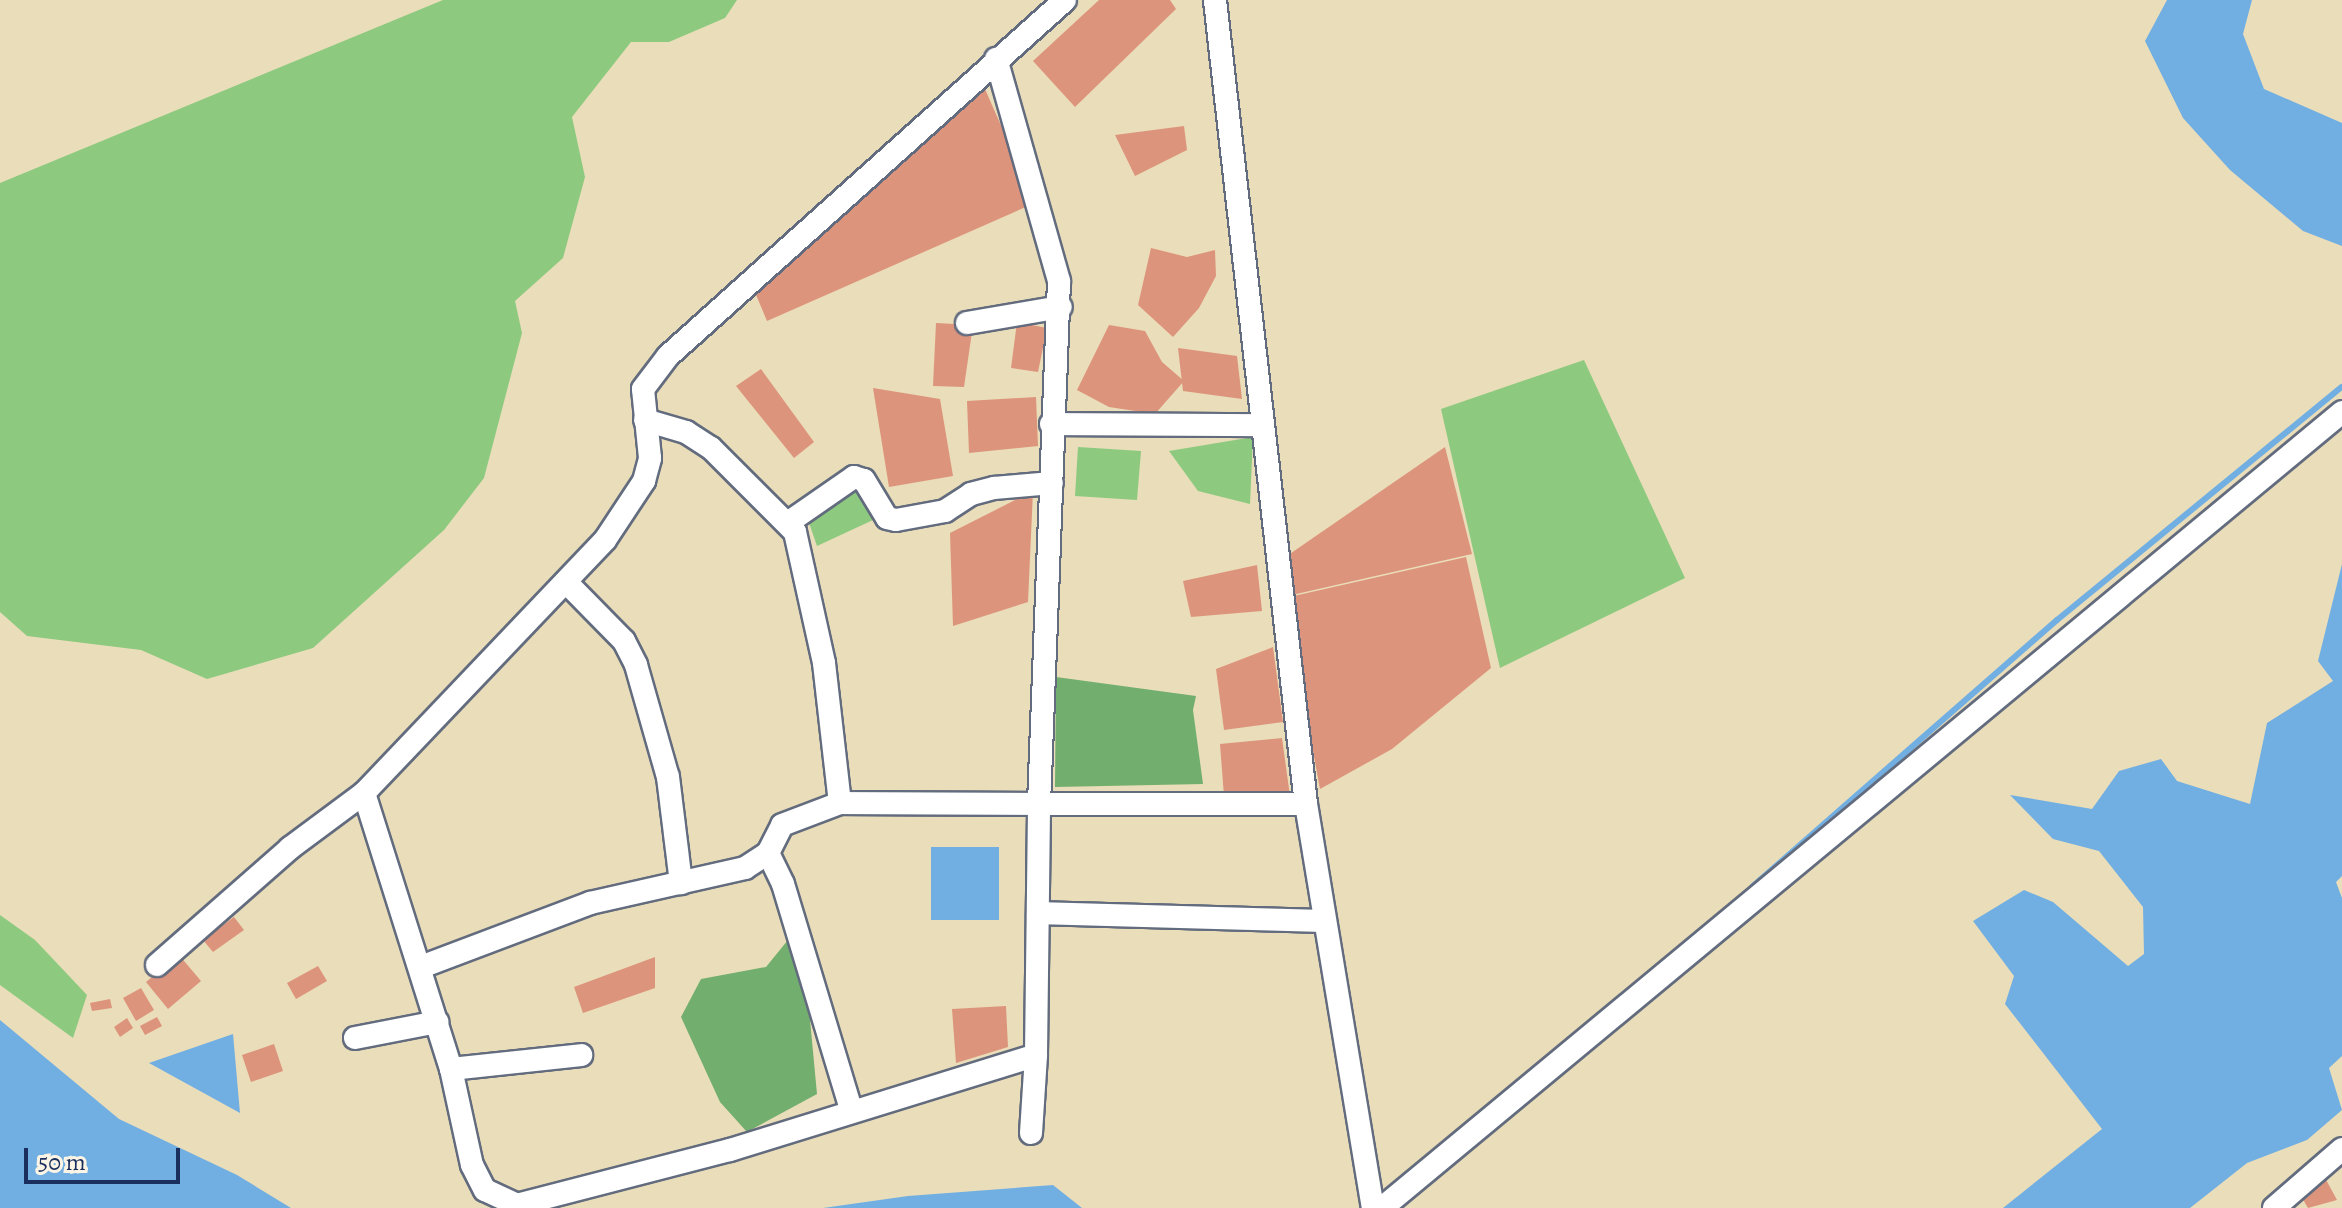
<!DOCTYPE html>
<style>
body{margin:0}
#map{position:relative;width:2342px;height:1208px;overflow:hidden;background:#eaddb9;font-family:Alegreya,serif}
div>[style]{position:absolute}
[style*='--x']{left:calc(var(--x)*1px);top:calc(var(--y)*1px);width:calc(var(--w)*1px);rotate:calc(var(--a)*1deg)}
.green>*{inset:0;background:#8dca80}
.forest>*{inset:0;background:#72ae6e}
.water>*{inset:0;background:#71afe3}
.stream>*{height:6px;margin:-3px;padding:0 3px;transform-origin:3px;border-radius:3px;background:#71afe3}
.building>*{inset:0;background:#dd947c}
.roads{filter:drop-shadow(2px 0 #636c7e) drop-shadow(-2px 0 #636c7e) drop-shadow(0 2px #636c7e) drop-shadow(0 -2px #636c7e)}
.minor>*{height:22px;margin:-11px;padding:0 11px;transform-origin:11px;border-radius:11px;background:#fff}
span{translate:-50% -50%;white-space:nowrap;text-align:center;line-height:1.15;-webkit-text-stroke:6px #fcf5e5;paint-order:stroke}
.scale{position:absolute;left:24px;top:1148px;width:156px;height:36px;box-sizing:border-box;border:4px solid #1b2f5e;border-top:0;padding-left:10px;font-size:24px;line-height:28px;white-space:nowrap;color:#1b2f5e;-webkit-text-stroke:6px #fcf5e5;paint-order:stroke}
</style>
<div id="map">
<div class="green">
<div style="clip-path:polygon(443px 0,737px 0,725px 18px,669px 42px,631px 42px,572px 117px,585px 177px,563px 258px,515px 301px,522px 333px,484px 478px,444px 530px,313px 648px,207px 679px,141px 650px,27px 636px,0 612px,0 183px)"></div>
<div style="clip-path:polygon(1584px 360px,1685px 578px,1500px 668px,1441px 409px)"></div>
<div style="clip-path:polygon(1253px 437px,1250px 504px,1198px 491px,1169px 451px)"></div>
<div style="clip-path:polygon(1078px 447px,1141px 451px,1137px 500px,1075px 496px)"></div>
<div style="clip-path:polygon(859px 484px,873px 520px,817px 546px,807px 517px)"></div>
<div style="clip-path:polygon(0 915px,35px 940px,87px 995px,73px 1038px,0 985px)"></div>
</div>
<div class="forest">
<div style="clip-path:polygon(1056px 677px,1196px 696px,1193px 710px,1203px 784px,1055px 787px)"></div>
<div style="clip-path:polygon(801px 924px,817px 1094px,747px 1132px,720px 1102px,681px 1017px,701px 979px,766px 967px)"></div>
</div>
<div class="water">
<div style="clip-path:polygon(2167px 0,2252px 0,2243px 34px,2264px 89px,2342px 123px,2342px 246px,2303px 231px,2230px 170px,2183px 118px,2145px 41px)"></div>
<div style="clip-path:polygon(2342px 564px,2342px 876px,2336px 882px,2342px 898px,2342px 1056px,2329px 1068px,2342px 1110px,2307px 1140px,2247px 1163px,2190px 1208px,2003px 1208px,2102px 1129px,2005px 1004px,2014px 976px,1973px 921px,2024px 890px,2053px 902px,2128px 966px,2144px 954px,2143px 907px,2099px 851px,2053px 839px,2010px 795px,2092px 809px,2119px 771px,2161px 759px,2177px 781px,2250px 804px,2267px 723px,2333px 681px,2318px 661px)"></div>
<div style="clip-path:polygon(931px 847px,999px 847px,999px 920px,931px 920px)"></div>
<div style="clip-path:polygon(0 1020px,119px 1119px,237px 1175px,291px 1208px,0 1208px)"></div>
<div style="clip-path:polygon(233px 1034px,240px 1113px,149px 1063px)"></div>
<div style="clip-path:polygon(1053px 1185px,1082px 1208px,823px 1208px,908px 1196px)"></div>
</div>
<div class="stream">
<div style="--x:1753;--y:886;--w:404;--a:-41.2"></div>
<div style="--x:2057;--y:620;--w:368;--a:-39.3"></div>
</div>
<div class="building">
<div style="clip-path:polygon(1099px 0,1170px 0,1176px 9px,1075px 107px,1033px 61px)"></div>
<div style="clip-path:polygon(985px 89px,1035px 203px,767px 321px,754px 290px)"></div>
<div style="clip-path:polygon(1184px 126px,1187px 150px,1135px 176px,1115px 135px)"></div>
<div style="clip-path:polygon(1151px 248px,1187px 257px,1215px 250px,1216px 276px,1199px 308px,1173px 337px,1138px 305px)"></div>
<div style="clip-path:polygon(1017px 322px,1047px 328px,1038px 372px,1011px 368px)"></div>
<div style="clip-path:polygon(936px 323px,973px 325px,964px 387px,933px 386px)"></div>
<div style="clip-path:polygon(1109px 325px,1145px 331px,1162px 362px,1184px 381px,1155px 414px,1109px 407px,1077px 390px)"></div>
<div style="clip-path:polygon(1178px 348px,1237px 356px,1242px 399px,1183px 391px)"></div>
<div style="clip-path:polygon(761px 369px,814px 442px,794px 458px,736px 386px)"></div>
<div style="clip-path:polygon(873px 388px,940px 399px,953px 476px,889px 487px)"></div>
<div style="clip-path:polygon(1036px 397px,1038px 446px,969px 453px,967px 401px)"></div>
<div style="clip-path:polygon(1445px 447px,1472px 554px,1292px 595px,1281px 560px)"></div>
<div style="clip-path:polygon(1033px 491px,1028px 602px,953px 626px,950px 533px)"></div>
<div style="clip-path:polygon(1466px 557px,1491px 668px,1392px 749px,1320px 789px,1285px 598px)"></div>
<div style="clip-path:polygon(1257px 565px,1262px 611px,1191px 617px,1183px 581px)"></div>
<div style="clip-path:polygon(1273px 647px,1283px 722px,1224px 730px,1216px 669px)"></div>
<div style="clip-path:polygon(1282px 738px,1290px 796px,1224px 796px,1220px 744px)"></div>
<div style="clip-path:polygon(234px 917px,244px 930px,213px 952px,203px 940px)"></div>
<div style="clip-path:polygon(179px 955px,201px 981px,168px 1009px,146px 982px)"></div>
<div style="clip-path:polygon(655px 957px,655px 988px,583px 1013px,574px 987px)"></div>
<div style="clip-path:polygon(318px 966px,327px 981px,296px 999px,287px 983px)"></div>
<div style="clip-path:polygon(141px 988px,154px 1010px,136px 1021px,123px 998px)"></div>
<div style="clip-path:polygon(110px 999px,112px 1008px,92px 1011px,90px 1003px)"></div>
<div style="clip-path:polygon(1006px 1006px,1008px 1047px,956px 1063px,952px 1009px)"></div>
<div style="clip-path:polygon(157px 1017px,162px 1026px,145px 1035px,140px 1026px)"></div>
<div style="clip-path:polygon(127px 1018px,133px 1028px,120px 1037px,114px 1027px)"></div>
<div style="clip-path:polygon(274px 1044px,283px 1071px,251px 1082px,242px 1055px)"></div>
<div style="clip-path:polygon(2324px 1176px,2337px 1200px,2308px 1208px,2298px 1191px)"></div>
</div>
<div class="roads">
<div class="minor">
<div style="--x:967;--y:323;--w:95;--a:-9.7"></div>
<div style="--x:645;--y:420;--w:43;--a:16.3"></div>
<div style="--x:686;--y:432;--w:30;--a:33"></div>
<div style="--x:711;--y:448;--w:119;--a:45"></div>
<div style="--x:795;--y:532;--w:134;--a:77.5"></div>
<div style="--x:824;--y:663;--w:141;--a:83.5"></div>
<div style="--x:1051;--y:424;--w:212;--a:0.3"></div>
<div style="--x:789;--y:522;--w:79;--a:-34.7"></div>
<div style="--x:854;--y:477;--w:10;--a:17"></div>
<div style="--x:864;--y:480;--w:44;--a:58.8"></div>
<div style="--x:887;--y:518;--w:9;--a:13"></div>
<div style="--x:896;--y:520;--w:50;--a:-10.4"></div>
<div style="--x:945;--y:511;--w:31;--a:-33"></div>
<div style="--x:971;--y:494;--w:24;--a:-15"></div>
<div style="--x:994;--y:488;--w:58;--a:-4.9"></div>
<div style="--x:567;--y:583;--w:81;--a:45.5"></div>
<div style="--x:624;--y:641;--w:27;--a:63"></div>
<div style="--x:636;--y:665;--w:116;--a:74.1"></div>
<div style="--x:668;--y:777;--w:107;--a:83"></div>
<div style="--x:364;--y:793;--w:289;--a:72.5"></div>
<div style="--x:451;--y:1069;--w:98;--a:77.7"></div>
<div style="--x:472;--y:1165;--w:28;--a:63"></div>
<div style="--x:485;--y:1190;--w:35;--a:25"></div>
<div style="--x:517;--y:1205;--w:220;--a:-14.5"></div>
<div style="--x:730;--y:1150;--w:320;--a:-17.2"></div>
<div style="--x:1036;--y:1055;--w:251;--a:-89.3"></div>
<div style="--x:1039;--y:804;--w:267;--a:0"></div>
<div style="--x:1306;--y:804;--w:809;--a:-96.46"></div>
<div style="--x:1306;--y:804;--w:410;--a:80.6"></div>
<div style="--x:768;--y:853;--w:34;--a:64"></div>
<div style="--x:783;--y:884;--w:238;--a:73.2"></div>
<div style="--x:1038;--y:913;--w:284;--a:1.6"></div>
<div style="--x:157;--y:965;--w:177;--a:-41.3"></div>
<div style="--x:290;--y:848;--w:92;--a:-36.6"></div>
<div style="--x:364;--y:793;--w:349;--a:-46.4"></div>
<div style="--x:605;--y:540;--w:71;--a:-56.5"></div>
<div style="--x:644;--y:481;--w:24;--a:-75"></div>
<div style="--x:650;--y:458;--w:69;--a:-95.8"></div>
<div style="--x:643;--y:389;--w:41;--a:-52.9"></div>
<div style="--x:668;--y:356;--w:533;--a:-41.88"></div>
<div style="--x:421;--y:967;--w:181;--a:-20.7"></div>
<div style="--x:590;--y:903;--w:159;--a:-12.7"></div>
<div style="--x:745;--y:868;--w:27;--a:-33"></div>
<div style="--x:768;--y:853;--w:31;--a:-63"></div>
<div style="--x:782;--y:825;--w:62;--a:-20.8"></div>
<div style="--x:840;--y:803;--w:199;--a:0.3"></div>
<div style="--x:1039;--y:804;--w:523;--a:-87.81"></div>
<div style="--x:1059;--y:281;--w:231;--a:-105.8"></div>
<div style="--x:355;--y:1038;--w:84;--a:-11"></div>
<div style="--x:451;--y:1069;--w:131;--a:-6.1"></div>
<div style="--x:1031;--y:1133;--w:78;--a:-86.3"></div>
<div style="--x:1382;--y:1208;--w:1247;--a:-39.66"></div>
<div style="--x:2274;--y:1208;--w:90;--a:-40.9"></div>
</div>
</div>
<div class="scale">50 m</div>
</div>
